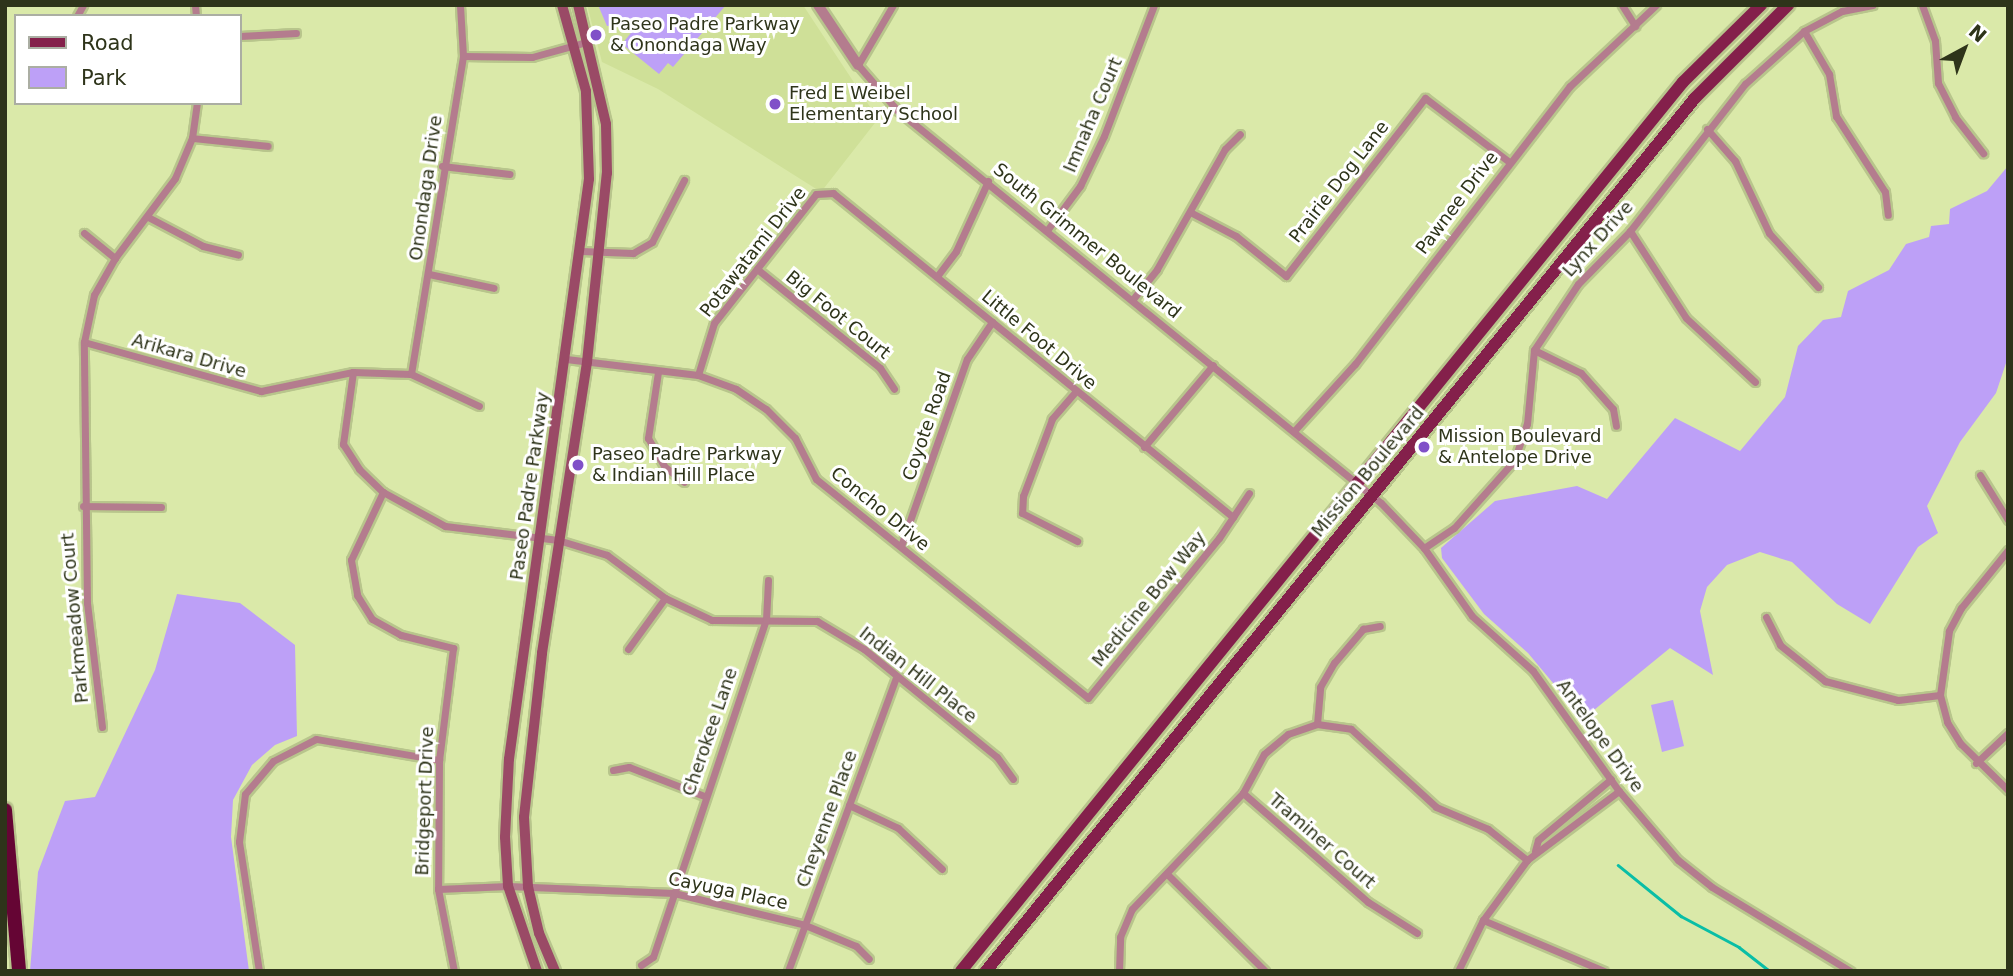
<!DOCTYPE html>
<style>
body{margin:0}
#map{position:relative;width:2013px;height:976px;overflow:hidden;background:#dae9a9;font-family:"DejaVu Sans",sans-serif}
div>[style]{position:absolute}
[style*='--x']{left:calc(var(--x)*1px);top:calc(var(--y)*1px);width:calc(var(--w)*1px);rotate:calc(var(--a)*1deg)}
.built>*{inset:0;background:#cfe098}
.green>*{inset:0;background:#bda0f7}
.stream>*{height:2.5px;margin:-1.25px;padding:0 1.25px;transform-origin:1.25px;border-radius:1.25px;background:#09bea6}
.roads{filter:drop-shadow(2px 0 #b8c58c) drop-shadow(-2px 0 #b8c58c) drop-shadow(0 2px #b8c58c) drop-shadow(0 -2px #b8c58c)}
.minor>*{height:7px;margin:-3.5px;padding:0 3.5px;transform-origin:3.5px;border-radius:3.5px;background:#b47c8e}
.tertiary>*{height:10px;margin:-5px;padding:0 5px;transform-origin:5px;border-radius:5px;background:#b47c8e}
.secondary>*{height:10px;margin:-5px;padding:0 5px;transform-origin:5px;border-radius:5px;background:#9a4a66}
.primary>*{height:12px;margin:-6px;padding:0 6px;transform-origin:6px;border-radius:6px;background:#84204b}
.motorway>*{height:14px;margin:-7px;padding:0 7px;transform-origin:7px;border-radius:7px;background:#650534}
.dots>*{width:19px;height:19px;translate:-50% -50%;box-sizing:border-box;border:4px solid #fff;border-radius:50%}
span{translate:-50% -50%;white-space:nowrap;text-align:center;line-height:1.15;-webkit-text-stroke:6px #fff;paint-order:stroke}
.poi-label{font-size:18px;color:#2e341a}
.left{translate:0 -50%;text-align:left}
.street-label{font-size:18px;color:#2e341a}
.frame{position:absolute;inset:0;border:7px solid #2e341a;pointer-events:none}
.legend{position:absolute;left:14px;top:14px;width:228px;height:91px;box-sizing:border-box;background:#fff;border:2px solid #abaea3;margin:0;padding:9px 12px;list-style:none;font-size:21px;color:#2e341a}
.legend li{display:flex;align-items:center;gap:14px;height:35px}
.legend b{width:35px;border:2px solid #abaea3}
.north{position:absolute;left:1929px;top:14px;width:70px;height:70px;-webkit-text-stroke:5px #fff;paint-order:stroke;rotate:41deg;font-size:19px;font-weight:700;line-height:28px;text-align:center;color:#2e341a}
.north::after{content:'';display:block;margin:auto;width:24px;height:32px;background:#2e341a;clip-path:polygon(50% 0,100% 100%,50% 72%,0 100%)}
</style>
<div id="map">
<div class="built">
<div style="clip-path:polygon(587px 5px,803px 5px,878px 119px,821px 192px,658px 89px,602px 62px)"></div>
</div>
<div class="green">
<div style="clip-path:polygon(598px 5px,726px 5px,673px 67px,668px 63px,659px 74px,622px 44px,639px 23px,607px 26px)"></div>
<div style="clip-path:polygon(2008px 166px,2008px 357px,1996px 393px,1960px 442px,1927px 506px,1938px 533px,1918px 547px,1870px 624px,1837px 604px,1792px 562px,1760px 552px,1727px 565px,1707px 587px,1700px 611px,1713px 675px,1670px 648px,1583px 719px,1528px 653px,1484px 614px,1442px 558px,1441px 548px,1495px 501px,1577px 486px,1607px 499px,1675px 418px,1740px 451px,1785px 397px,1798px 346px,1823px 320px,1841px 317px,1848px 291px,1889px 270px,1906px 244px,1929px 237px,1931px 226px,1949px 224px,1950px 209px,1987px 191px)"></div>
<div style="clip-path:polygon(177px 594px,240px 603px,295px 645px,297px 736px,275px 745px,252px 765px,233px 800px,231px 837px,249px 971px,30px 971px,38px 872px,65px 801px,95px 797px,155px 670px)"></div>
<div style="clip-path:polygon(1673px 700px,1684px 746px,1662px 752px,1651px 705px)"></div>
</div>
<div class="stream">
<div style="--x:1618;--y:865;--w:81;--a:39"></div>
<div style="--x:1681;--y:916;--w:66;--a:28.1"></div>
<div style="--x:1739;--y:947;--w:39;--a:38"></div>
</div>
<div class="roads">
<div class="minor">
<div style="--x:195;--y:5;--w:11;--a:85"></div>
<div style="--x:893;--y:5;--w:69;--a:120.3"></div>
<div style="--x:858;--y:65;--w:60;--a:49.1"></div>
<div style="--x:897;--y:110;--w:623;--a:39.08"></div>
<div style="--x:1381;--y:503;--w:62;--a:46.3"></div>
<div style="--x:1424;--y:548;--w:83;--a:54.8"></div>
<div style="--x:1472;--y:616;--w:82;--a:42"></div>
<div style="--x:1533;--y:671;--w:148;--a:54.4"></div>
<div style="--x:1619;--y:791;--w:91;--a:49.5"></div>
<div style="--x:1678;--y:860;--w:43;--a:38.5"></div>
<div style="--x:1712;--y:887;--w:162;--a:31.3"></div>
<div style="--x:1622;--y:5;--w:25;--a:58"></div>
<div style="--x:1922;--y:5;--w:38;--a:70"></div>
<div style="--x:1935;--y:41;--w:42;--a:85.9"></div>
<div style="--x:1938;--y:83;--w:38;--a:63"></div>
<div style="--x:1955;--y:117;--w:46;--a:52.1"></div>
<div style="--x:77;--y:16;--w:13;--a:-61"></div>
<div style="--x:1804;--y:31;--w:50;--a:59.8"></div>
<div style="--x:1829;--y:74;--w:43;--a:80.5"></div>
<div style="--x:1836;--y:116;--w:90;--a:57.2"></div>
<div style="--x:1885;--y:192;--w:23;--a:83"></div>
<div style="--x:240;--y:36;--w:56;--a:-3.1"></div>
<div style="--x:463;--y:56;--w:69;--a:0.8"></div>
<div style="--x:532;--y:57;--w:56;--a:-15.5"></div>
<div style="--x:1707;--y:129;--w:43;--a:48.8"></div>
<div style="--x:1735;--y:161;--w:80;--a:64.7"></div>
<div style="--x:1769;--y:233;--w:73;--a:47.8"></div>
<div style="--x:192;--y:138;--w:76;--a:6"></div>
<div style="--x:442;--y:166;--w:68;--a:6.7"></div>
<div style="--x:1190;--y:212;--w:52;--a:27.6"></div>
<div style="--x:1236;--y:236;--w:64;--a:38.7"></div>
<div style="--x:1286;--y:276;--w:226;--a:-52"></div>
<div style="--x:1425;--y:98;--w:104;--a:37.2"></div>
<div style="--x:148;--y:217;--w:62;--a:27.8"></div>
<div style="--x:203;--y:246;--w:36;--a:14"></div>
<div style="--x:1048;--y:229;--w:54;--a:-53.3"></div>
<div style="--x:1080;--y:186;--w:55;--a:-64.4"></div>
<div style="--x:1104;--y:136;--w:140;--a:-69.1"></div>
<div style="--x:1630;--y:231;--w:103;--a:57.2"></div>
<div style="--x:1686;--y:318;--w:94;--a:42.8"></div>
<div style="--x:84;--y:233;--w:40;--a:39"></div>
<div style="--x:581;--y:251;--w:52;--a:2.2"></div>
<div style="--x:633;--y:253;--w:22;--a:-30"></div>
<div style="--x:652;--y:242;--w:70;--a:-62.7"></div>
<div style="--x:757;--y:269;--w:158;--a:38.8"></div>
<div style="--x:880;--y:368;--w:25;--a:56"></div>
<div style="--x:429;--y:274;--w:66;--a:12.2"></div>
<div style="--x:938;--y:275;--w:30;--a:-53"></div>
<div style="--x:956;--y:251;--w:77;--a:-65.4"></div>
<div style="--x:1133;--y:299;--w:38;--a:-51"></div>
<div style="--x:1157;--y:269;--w:138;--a:-60.5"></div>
<div style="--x:1225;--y:149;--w:21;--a:-45"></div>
<div style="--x:84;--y:342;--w:184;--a:15.5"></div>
<div style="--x:261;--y:391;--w:94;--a:-11.7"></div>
<div style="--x:353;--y:372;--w:58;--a:2"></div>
<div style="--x:411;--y:374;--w:75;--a:25.2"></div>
<div style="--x:1534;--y:350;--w:52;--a:26.1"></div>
<div style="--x:1581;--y:373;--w:48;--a:48.4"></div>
<div style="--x:1613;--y:409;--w:17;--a:80"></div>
<div style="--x:566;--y:359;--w:133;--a:6.9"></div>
<div style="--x:698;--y:375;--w:40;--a:20.2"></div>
<div style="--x:736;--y:389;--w:36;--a:34"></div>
<div style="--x:766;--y:409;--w:41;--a:45"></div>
<div style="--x:795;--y:438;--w:46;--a:62.9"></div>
<div style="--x:816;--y:479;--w:349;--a:38.8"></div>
<div style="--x:1088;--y:698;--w:207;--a:-50.7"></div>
<div style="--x:1219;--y:538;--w:54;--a:-56.3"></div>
<div style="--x:353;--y:372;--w:73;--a:97.9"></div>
<div style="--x:343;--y:444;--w:30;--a:57"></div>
<div style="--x:359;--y:469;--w:33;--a:44"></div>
<div style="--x:383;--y:492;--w:71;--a:28.7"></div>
<div style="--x:445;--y:526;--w:114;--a:7.1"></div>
<div style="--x:558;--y:540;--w:51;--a:17"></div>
<div style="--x:607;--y:555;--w:72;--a:36.6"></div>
<div style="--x:665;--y:598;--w:52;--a:25.1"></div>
<div style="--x:712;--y:620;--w:105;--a:0.5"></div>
<div style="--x:817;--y:621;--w:55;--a:30.8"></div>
<div style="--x:864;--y:649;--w:171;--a:39.1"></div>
<div style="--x:997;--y:757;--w:27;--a:54"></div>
<div style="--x:658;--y:372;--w:67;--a:98.6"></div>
<div style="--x:648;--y:438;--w:34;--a:60"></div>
<div style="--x:665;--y:467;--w:24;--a:38"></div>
<div style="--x:411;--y:374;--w:322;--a:-80.7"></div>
<div style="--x:463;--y:56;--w:51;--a:-93.4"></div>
<div style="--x:698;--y:375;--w:54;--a:-72.9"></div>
<div style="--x:714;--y:323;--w:164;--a:-51.7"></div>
<div style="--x:816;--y:194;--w:17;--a:-3"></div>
<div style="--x:833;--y:193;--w:515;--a:39.01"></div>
<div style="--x:1076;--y:391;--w:37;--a:131"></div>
<div style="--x:1052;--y:419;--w:82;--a:110.6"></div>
<div style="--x:1023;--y:496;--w:17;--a:93"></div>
<div style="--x:1022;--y:513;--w:62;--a:27"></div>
<div style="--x:1294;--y:431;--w:91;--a:-47.7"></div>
<div style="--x:1355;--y:364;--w:351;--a:-52.3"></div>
<div style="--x:1570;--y:86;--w:118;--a:-43.3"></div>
<div style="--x:1144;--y:447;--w:107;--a:-49.9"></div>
<div style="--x:1980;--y:475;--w:53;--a:58.1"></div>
<div style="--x:383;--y:492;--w:75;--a:115.2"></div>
<div style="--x:351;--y:560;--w:36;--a:80"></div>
<div style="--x:357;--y:595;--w:28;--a:58"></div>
<div style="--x:372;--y:619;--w:33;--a:29"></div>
<div style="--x:401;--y:635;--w:54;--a:14"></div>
<div style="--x:453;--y:648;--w:113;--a:97.1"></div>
<div style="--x:439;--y:760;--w:129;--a:90.4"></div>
<div style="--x:438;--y:889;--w:84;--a:79"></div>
<div style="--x:83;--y:506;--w:78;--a:0.7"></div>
<div style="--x:901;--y:546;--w:198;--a:-70.6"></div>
<div style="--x:967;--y:359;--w:45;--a:-56"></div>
<div style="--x:1424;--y:548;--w:36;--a:-34"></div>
<div style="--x:1454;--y:528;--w:90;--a:-48.2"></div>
<div style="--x:1514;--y:461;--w:39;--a:-71"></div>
<div style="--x:1527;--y:424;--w:74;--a:-84.6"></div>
<div style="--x:1534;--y:350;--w:79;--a:-56.3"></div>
<div style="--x:1578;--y:284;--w:74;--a:-45.5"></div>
<div style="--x:1630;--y:231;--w:187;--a:-52"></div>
<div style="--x:1745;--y:84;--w:79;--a:-41.9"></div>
<div style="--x:1804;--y:31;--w:43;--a:-27.8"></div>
<div style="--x:1842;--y:11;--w:31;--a:-11"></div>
<div style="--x:2008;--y:550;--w:75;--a:129"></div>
<div style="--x:1961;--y:608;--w:26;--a:118"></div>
<div style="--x:1949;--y:631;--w:65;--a:98"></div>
<div style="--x:1940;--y:695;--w:28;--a:75"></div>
<div style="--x:1947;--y:722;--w:26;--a:58"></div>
<div style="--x:1961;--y:744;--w:66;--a:44.4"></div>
<div style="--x:1766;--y:617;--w:31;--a:63"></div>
<div style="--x:1780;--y:645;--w:58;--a:38.7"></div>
<div style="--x:1825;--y:681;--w:75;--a:14.6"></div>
<div style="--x:1898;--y:700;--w:42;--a:-6.8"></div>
<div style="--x:628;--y:649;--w:63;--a:-54"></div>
<div style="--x:1317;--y:724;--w:37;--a:-85"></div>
<div style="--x:1320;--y:687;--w:28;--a:-60"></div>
<div style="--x:1334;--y:663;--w:45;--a:-49.5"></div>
<div style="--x:1363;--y:629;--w:17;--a:-10"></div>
<div style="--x:102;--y:727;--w:125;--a:-96.9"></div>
<div style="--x:87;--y:603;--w:261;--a:-90.7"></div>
<div style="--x:84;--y:342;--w:48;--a:-78"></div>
<div style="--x:94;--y:295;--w:43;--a:-60.4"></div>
<div style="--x:115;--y:258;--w:100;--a:-53.1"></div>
<div style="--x:175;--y:178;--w:43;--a:-67"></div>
<div style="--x:192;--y:138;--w:35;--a:-82"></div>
<div style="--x:1976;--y:763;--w:44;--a:-43.2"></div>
<div style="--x:613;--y:770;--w:16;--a:-11"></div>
<div style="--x:629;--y:767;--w:80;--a:21.1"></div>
<div style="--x:1243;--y:793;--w:166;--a:41.1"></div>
<div style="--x:1368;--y:902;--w:58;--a:32.3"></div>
<div style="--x:849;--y:805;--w:54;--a:25.1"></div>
<div style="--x:898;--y:828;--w:60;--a:43"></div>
<div style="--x:1535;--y:851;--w:11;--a:-75"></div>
<div style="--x:1538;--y:840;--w:95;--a:-39.9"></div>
<div style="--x:1167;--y:874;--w:138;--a:44.7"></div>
<div style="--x:438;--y:889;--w:70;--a:-2.5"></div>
<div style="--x:508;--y:886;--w:166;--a:2.4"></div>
<div style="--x:674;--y:893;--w:135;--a:13.7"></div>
<div style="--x:805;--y:925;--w:55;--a:22.4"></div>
<div style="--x:856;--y:946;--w:18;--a:45"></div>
<div style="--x:1483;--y:920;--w:131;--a:22.9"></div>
<div style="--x:641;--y:965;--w:14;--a:-34"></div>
<div style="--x:653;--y:957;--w:355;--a:-71.5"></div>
<div style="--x:766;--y:620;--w:40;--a:-87.1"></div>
<div style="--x:259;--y:971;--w:131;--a:-98.8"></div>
<div style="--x:239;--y:842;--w:48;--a:-82.9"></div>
<div style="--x:245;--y:794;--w:43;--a:-49.7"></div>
<div style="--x:273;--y:761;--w:48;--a:-27.1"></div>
<div style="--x:316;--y:739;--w:125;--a:9.7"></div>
<div style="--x:788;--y:971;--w:312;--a:-69.8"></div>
<div style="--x:1119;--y:971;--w:34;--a:-88"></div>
<div style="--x:1120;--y:937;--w:30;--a:-67"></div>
<div style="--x:1132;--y:909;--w:161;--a:-46.3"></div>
<div style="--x:1243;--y:793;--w:44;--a:-61.7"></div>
<div style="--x:1264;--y:754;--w:31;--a:-40"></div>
<div style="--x:1288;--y:734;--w:31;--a:-19"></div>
<div style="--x:1317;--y:724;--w:34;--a:8"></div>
<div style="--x:1351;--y:729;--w:115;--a:42.5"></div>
<div style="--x:1436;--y:807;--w:56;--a:22.9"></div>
<div style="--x:1488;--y:829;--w:50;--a:38.5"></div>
<div style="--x:1458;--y:971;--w:57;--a:-63.9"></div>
<div style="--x:1483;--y:920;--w:74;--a:-53.7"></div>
<div style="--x:1527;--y:860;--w:115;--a:-36.9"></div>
</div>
<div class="tertiary">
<div style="--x:818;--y:5;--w:72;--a:56.3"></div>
</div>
<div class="secondary">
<div style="--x:537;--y:971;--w:90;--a:-108.8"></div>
<div style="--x:508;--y:886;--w:49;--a:-93.5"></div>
<div style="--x:505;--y:837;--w:78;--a:-87.1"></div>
<div style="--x:509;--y:759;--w:585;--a:-82.15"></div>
<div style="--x:589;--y:179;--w:88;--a:-92"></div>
<div style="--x:586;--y:91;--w:89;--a:-105.6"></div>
<div style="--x:555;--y:971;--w:41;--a:-112.8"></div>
<div style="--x:539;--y:933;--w:47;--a:-103.4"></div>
<div style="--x:528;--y:887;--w:70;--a:-93.3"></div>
<div style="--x:524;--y:817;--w:165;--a:-83.7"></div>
<div style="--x:542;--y:653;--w:294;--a:-81.2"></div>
<div style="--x:587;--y:362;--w:190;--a:-84"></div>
<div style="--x:607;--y:173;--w:49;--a:-91.2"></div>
<div style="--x:606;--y:124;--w:122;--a:-103.2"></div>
</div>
<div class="primary">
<div style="--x:961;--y:971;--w:1145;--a:-50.92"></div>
<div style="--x:1683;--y:82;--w:110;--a:-44.6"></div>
<div style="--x:986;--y:971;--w:1125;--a:-50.92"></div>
<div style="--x:1695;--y:98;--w:132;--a:-45"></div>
</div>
<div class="motorway">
<div style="--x:5;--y:810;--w:162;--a:85"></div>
</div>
</div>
<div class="dots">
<div style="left:596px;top:35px;background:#8050c8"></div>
<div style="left:775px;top:104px;background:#8050c8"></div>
<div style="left:1424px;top:447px;background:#8050c8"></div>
<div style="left:578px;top:465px;background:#8050c8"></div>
</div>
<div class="poi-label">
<span class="left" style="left:610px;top:35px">Paseo Padre Parkway<br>&amp; Onondaga Way</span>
<span class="left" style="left:789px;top:104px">Fred E Weibel<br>Elementary School</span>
<span class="left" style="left:1438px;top:447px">Mission Boulevard<br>&amp; Antelope Drive</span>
<span class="left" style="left:592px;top:465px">Paseo Padre Parkway<br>&amp; Indian Hill Place</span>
</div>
<div class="street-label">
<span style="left:1093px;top:115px;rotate:-67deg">Imnaha Court</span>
<span style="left:1339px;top:182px;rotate:-52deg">Prairie Dog Lane</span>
<span style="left:426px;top:188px;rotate:-82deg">Onondaga Drive</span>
<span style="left:1457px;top:203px;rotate:-53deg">Pawnee Drive</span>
<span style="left:1598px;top:239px;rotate:-48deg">Lynx Drive</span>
<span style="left:1087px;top:241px;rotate:39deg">South Grimmer Boulevard</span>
<span style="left:753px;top:252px;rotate:-52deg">Potawatami Drive</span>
<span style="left:838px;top:315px;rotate:39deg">Big Foot Court</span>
<span style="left:1039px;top:340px;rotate:40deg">Little Foot Drive</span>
<span style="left:189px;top:356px;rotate:16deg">Arikara Drive</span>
<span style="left:927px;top:426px;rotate:-71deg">Coyote Road</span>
<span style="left:1368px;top:472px;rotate:-50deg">Mission Boulevard</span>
<span style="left:530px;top:486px;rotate:-82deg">Paseo Padre Parkway</span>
<span style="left:880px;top:509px;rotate:39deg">Concho Drive</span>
<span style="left:1149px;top:599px;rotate:-51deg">Medicine Bow Way</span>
<span style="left:75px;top:618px;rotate:-95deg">Parkmeadow Court</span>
<span style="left:918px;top:675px;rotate:38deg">Indian Hill Place</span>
<span style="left:710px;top:732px;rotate:-71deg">Cherokee Lane</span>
<span style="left:1600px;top:736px;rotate:54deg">Antelope Drive</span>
<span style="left:425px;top:801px;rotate:-88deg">Bridgeport Drive</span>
<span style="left:827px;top:819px;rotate:-70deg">Cheyenne Place</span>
<span style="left:1322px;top:841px;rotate:41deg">Traminer Court</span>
<span style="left:728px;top:891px;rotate:12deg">Cayuga Place</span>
</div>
<div class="frame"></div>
<ul class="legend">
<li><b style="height:9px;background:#84204b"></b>Road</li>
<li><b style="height:19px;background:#bda0f7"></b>Park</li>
</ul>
<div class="north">N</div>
</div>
